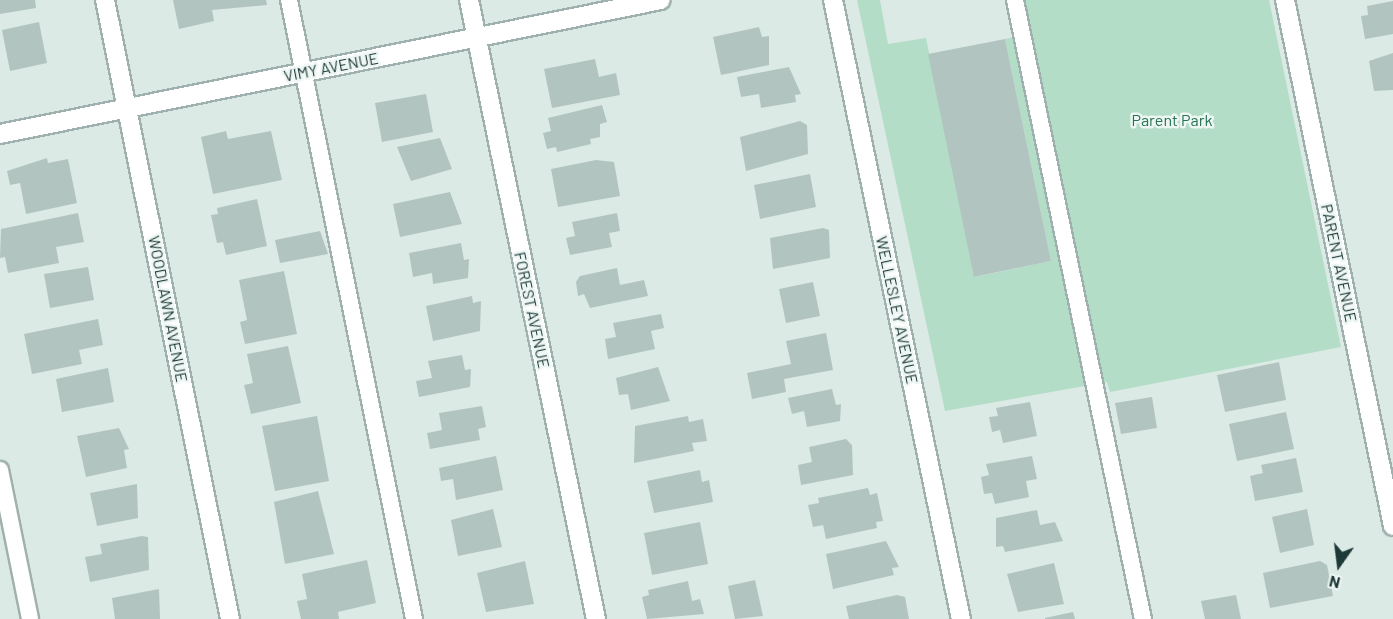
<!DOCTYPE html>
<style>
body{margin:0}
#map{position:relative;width:1393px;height:619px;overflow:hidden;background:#dceae6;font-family:Barlow,sans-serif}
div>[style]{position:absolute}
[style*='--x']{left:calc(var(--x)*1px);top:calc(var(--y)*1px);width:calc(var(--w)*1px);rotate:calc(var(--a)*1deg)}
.green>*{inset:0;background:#b3ddc7}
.building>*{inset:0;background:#b2c4c0}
.roads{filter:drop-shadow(2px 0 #9fb1ae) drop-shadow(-2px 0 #9fb1ae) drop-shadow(0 2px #9fb1ae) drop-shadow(0 -2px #9fb1ae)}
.service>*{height:16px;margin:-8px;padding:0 8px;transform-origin:8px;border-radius:8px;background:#fff}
.minor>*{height:18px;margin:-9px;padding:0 9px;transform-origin:9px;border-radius:9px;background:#fff}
span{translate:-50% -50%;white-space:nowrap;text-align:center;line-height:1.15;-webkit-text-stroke:5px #edf6f3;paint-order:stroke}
.street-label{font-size:16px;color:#1d3938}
.park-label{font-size:16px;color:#267253}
.north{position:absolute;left:1309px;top:535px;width:60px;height:60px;-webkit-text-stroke:4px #edf6f3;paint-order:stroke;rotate:194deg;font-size:16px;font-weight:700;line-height:24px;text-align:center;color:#1d3938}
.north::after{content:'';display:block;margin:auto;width:21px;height:27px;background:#1d3938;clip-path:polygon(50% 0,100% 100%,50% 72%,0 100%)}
</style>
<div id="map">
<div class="green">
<div style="clip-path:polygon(857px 0,880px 0,888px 44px,926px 38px,975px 277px,1051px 261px,1005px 39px,1030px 34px,1025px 0,1269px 0,1341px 347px,1110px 392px,1107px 382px,945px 411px)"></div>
</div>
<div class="building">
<div style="clip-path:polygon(0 0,35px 0,36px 8px,0 14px)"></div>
<div style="clip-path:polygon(173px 0,266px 0,267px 5px,212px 10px,214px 21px,179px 29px)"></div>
<div style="clip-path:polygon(1393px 1px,1393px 34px,1365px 39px,1361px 16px,1368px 15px,1367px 6px)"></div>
<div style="clip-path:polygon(39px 22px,47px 63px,10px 71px,2px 30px)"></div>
<div style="clip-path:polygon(759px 27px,762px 37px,769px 36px,769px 65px,721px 75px,713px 37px)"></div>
<div style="clip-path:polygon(1005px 39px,1051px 261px,974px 277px,928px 54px)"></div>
<div style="clip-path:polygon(1393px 53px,1393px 90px,1374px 91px,1369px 61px)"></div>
<div style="clip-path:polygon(595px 59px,599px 77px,616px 73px,620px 95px,552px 108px,544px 69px)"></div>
<div style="clip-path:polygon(789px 67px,801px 94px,795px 95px,796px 102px,761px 108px,759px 94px,741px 97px,737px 77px)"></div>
<div style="clip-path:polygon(426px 94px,433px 132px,382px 142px,375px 103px)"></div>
<div style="clip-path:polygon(602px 105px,607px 122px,600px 124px,600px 137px,590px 139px,591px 144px,557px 152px,556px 147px,547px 149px,543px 133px,551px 131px,548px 118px)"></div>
<div style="clip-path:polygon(800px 121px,807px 125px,808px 154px,746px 171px,740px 137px)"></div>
<div style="clip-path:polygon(226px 131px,228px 139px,271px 131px,282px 180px,213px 194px,201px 137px)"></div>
<div style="clip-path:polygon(440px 138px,452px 169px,411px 181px,397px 147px)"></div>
<div style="clip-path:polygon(47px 158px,48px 163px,68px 159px,77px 203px,26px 214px,20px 183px,10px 185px,7px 171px)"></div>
<div style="clip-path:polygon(596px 160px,614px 162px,620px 196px,558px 207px,551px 169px)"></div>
<div style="clip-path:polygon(810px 174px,816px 207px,760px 219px,754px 185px)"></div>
<div style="clip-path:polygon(450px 192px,462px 224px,400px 237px,393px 204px)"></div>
<div style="clip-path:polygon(257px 199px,267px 246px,226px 255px,223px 242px,217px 243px,211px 215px,218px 214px,217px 208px)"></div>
<div style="clip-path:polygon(78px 213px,84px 242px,56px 247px,59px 263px,8px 273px,5px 257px,0 258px,1px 229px)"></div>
<div style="clip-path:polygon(617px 213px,620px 231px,609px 233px,612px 247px,570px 255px,566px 238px,575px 236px,572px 222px)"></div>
<div style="clip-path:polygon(823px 228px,829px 230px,830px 258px,773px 269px,770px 238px)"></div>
<div style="clip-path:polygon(320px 231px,328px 254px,280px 263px,275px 240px)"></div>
<div style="clip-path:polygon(461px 243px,464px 260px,469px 259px,468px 278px,433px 284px,432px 273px,413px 277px,409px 253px)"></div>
<div style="clip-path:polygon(88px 267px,94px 300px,50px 308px,44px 274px)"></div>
<div style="clip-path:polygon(617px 268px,620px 285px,644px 280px,648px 296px,590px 308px,584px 294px,578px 296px,576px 282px,580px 276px)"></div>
<div style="clip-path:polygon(284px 271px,297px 334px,245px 344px,240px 322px,247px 320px,239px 280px)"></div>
<div style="clip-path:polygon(813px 282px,820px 316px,786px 323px,779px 289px)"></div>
<div style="clip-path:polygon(472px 296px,473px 303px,481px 301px,480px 331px,433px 341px,426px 306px)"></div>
<div style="clip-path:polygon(661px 314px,664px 328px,651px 331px,655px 349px,608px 359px,605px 339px,616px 337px,613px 323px)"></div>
<div style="clip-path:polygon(98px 319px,103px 345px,79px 350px,82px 364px,32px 374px,24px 334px)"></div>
<div style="clip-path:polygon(826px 333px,833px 370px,784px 379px,786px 392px,752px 399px,747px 373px,791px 364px,786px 341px)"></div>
<div style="clip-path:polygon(288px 346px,301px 403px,251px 414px,244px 385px,253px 383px,247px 354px)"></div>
<div style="clip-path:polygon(462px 355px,465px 370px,471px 369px,470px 387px,419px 397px,416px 381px,432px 378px,428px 361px)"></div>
<div style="clip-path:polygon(1279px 362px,1286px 400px,1225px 412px,1217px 375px)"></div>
<div style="clip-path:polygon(658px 367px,670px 401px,631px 410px,628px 394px,619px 395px,616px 378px)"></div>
<div style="clip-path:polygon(108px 368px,114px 402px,62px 412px,56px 379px)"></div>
<div style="clip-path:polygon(832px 389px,836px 405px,841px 404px,840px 421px,807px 427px,804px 411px,792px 414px,788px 398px)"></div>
<div style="clip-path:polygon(1152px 397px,1157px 428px,1121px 434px,1115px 403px)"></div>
<div style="clip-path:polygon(1030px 402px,1037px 436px,1003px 443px,1000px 430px,992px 432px,989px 417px,998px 416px,996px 408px)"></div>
<div style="clip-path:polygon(482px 406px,486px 427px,478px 429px,480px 440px,430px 449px,427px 433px,442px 430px,439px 413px)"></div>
<div style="clip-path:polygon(1286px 412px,1294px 449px,1237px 461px,1229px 424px)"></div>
<div style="clip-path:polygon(317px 416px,329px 481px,275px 491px,262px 426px)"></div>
<div style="clip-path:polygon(688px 416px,689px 422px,703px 419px,707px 441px,692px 443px,694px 451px,634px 463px,635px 426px)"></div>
<div style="clip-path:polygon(119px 428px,129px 449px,124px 450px,127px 468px,86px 477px,77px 436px)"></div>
<div style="clip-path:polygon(846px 439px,852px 445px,853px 475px,801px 485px,798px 465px,812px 462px,809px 447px)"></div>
<div style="clip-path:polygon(496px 456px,503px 490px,456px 500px,453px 479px,441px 481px,439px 468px)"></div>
<div style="clip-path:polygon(1032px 456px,1037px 479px,1026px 481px,1029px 497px,995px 504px,992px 493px,984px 494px,981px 477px,989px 475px,986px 464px)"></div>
<div style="clip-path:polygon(1296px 458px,1303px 492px,1255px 501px,1250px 476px,1263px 473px,1261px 465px)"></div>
<div style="clip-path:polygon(700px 470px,702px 482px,709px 480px,713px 502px,654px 513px,647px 481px)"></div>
<div style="clip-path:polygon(137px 484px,138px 518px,97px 526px,90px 493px)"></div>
<div style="clip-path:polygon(868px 488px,870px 495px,877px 493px,883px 521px,876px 522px,877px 528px,826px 539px,823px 525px,813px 527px,808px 505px,819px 503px,818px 498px)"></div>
<div style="clip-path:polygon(318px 491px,334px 554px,285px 564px,274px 502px)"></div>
<div style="clip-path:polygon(493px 509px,502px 547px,458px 556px,451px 520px)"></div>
<div style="clip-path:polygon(1307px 509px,1314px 545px,1280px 553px,1272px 517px)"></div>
<div style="clip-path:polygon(1037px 510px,1040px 525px,1055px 522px,1063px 541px,1005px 552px,1003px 546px,996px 547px,996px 518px)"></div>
<div style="clip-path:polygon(700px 522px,708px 564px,652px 575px,644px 533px)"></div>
<div style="clip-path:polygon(142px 536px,148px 537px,149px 570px,90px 582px,85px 557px,102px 554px,100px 544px)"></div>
<div style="clip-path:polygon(886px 541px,899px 567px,892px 568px,894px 575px,833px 589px,826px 554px)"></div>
<div style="clip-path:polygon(367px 560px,376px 603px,338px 612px,339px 619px,301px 619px,297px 601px,307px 599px,302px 574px)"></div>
<div style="clip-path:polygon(525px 561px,534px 604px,486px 612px,477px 573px)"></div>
<div style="clip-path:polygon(1320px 561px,1327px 565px,1333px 596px,1270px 608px,1263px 573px)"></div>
<div style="clip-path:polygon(1054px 563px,1064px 604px,1018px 612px,1007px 574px)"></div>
<div style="clip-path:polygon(755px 580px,763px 616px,735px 619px,728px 586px)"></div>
<div style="clip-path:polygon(688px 581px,692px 601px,700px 599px,704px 614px,647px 619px,642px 597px,649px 595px,648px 590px)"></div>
<div style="clip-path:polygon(159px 589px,160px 619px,115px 619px,112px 598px)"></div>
<div style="clip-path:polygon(897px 595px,905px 597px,909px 619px,849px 619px,846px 606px)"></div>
<div style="clip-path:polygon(1236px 595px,1241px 619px,1205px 619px,1201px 601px)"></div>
<div style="clip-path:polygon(1073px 612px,1075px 619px,1045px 619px,1045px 618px)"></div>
</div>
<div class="roads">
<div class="service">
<div style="--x:289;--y:0;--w:631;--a:78.58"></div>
<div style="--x:1015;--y:0;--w:632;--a:78.32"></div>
<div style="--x:0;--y:470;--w:152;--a:78.6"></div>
</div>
<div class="minor">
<div style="--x:105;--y:0;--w:631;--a:78.58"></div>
<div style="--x:469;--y:0;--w:632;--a:78.41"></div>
<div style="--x:833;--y:0;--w:632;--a:78.32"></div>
<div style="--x:1285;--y:0;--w:537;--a:78.4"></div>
<div style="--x:0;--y:134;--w:674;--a:-11.46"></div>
</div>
</div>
<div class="street-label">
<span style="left:331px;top:67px;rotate:-11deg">VIMY AVENUE</span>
<span style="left:1339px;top:263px;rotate:78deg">PARENT AVENUE</span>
<span style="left:168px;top:309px;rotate:79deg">WOODLAWN AVENUE</span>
<span style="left:532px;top:310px;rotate:78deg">FOREST AVENUE</span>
<span style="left:897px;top:310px;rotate:78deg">WELLESLEY AVENUE</span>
</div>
<div class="park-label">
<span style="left:1172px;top:120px">Parent Park</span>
</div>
<div class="north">N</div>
</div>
